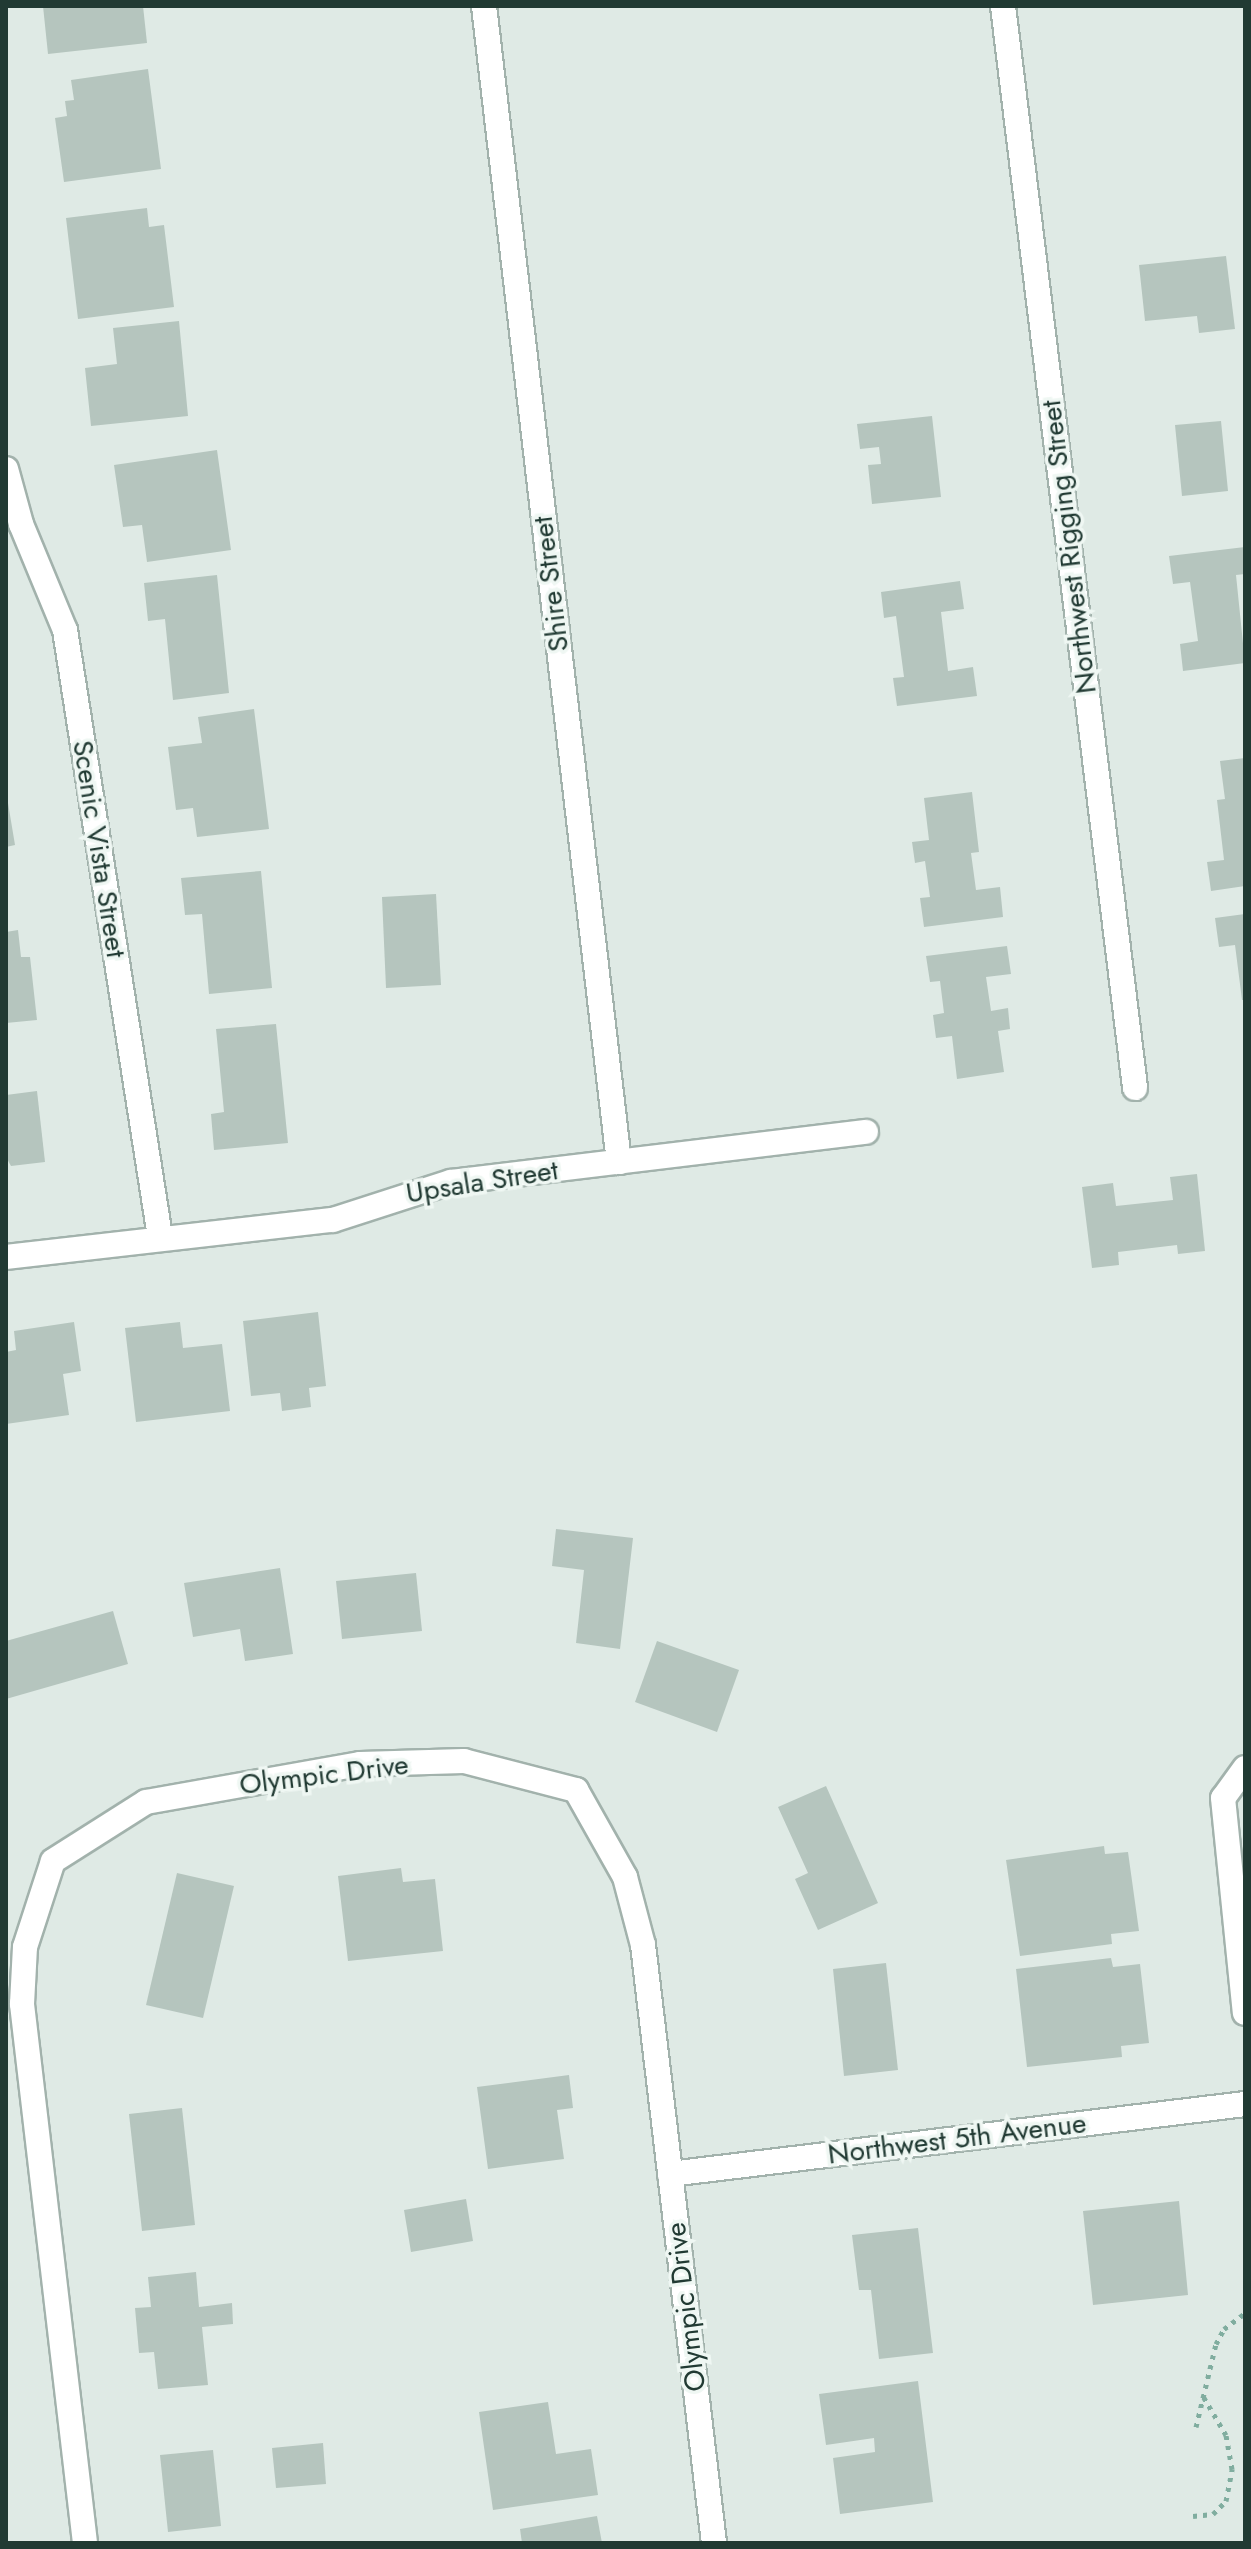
<!DOCTYPE html>
<style>
body{margin:0}
#map{position:relative;width:1251px;height:2549px;overflow:hidden;background:#dfeae5;font-family:Jost,sans-serif}
div>[style]{position:absolute}
[style*='--x']{left:calc(var(--x)*1px);top:calc(var(--y)*1px);width:calc(var(--w)*1px);rotate:calc(var(--a)*1deg)}
.building>*{inset:0;background:#b5c5be}
.path>*{height:5px;margin-top:-2.5px;transform-origin:0;background:repeating-linear-gradient(90deg,#80ad9f 0 4px,transparent 0 10px)}
.roads{filter:drop-shadow(2px 0 #a2b2ac) drop-shadow(-2px 0 #a2b2ac) drop-shadow(0 2px #a2b2ac) drop-shadow(0 -2px #a2b2ac)}
.minor>*{height:24px;margin:-12px;padding:0 12px;transform-origin:12px;border-radius:12px;background:#fff}
span{translate:-50% -50%;white-space:nowrap;text-align:center;line-height:1.15;-webkit-text-stroke:7px #eff7f3;paint-order:stroke}
.street-label{font-size:28px;color:#213a33}
.frame{position:absolute;inset:0;border:8px solid #213a33;pointer-events:none}
</style>
<div id="map">
<div class="building">
<div style="clip-path:polygon(43px 6px,143px 6px,147px 43px,48px 54px)"></div>
<div style="clip-path:polygon(148px 69px,161px 169px,64px 182px,55px 118px,67px 116px,65px 101px,74px 100px,71px 80px)"></div>
<div style="clip-path:polygon(147px 208px,149px 227px,164px 225px,174px 307px,78px 319px,66px 218px)"></div>
<div style="clip-path:polygon(1226px 256px,1235px 329px,1199px 333px,1197px 316px,1145px 321px,1139px 265px)"></div>
<div style="clip-path:polygon(179px 321px,188px 416px,91px 426px,85px 368px,117px 364px,113px 328px)"></div>
<div style="clip-path:polygon(932px 416px,941px 497px,872px 504px,868px 465px,881px 464px,879px 447px,860px 449px,857px 424px)"></div>
<div style="clip-path:polygon(1221px 421px,1228px 491px,1182px 496px,1175px 425px)"></div>
<div style="clip-path:polygon(217px 450px,231px 550px,147px 562px,142px 525px,123px 527px,114px 465px)"></div>
<div style="clip-path:polygon(1245px 547px,1245px 574px,1236px 575px,1245px 663px,1183px 671px,1180px 644px,1198px 641px,1190px 582px,1173px 584px,1169px 556px)"></div>
<div style="clip-path:polygon(217px 575px,229px 693px,173px 700px,165px 619px,148px 621px,144px 583px)"></div>
<div style="clip-path:polygon(960px 581px,964px 609px,941px 612px,948px 671px,973px 667px,977px 696px,897px 706px,893px 678px,904px 677px,896px 616px,884px 618px,881px 592px)"></div>
<div style="clip-path:polygon(254px 709px,269px 829px,197px 837px,193px 808px,176px 810px,168px 747px,202px 743px,198px 717px)"></div>
<div style="clip-path:polygon(1245px 758px,1245px 886px,1211px 891px,1207px 862px,1224px 860px,1217px 800px,1225px 799px,1220px 761px)"></div>
<div style="clip-path:polygon(6px 791px,15px 845px,6px 847px)"></div>
<div style="clip-path:polygon(972px 792px,979px 852px,971px 853px,976px 890px,1000px 887px,1003px 917px,924px 927px,920px 898px,930px 897px,925px 861px,915px 863px,912px 842px,929px 840px,924px 798px)"></div>
<div style="clip-path:polygon(261px 871px,272px 988px,209px 994px,202px 914px,185px 915px,181px 878px)"></div>
<div style="clip-path:polygon(436px 894px,441px 985px,386px 988px,382px 897px)"></div>
<div style="clip-path:polygon(1245px 914px,1245px 1000px,1242px 1000px,1235px 945px,1219px 947px,1215px 918px)"></div>
<div style="clip-path:polygon(18px 930px,21px 957px,30px 957px,37px 1020px,6px 1023px,6px 932px)"></div>
<div style="clip-path:polygon(1007px 946px,1011px 974px,986px 977px,991px 1011px,1008px 1008px,1010px 1029px,998px 1031px,1004px 1072px,957px 1079px,952px 1036px,936px 1038px,933px 1015px,944px 1013px,940px 981px,930px 982px,926px 956px)"></div>
<div style="clip-path:polygon(276px 1024px,288px 1143px,214px 1150px,211px 1114px,224px 1112px,216px 1029px)"></div>
<div style="clip-path:polygon(37px 1091px,45px 1162px,11px 1166px,6px 1157px,6px 1095px)"></div>
<div style="clip-path:polygon(1197px 1174px,1205px 1251px,1178px 1254px,1177px 1245px,1118px 1252px,1119px 1265px,1092px 1268px,1082px 1187px,1113px 1183px,1116px 1206px,1173px 1200px,1170px 1177px)"></div>
<div style="clip-path:polygon(318px 1312px,326px 1386px,309px 1388px,311px 1407px,282px 1411px,280px 1393px,251px 1396px,243px 1321px)"></div>
<div style="clip-path:polygon(74px 1322px,81px 1371px,63px 1374px,69px 1415px,6px 1424px,6px 1352px,16px 1350px,14px 1331px)"></div>
<div style="clip-path:polygon(180px 1322px,183px 1348px,222px 1344px,230px 1411px,136px 1422px,125px 1328px)"></div>
<div style="clip-path:polygon(556px 1529px,633px 1538px,620px 1649px,576px 1643px,584px 1570px,552px 1566px)"></div>
<div style="clip-path:polygon(280px 1568px,293px 1654px,245px 1661px,240px 1629px,193px 1637px,184px 1583px)"></div>
<div style="clip-path:polygon(416px 1573px,422px 1631px,342px 1639px,336px 1581px)"></div>
<div style="clip-path:polygon(113px 1611px,128px 1664px,6px 1699px,6px 1641px)"></div>
<div style="clip-path:polygon(657px 1641px,739px 1670px,717px 1732px,635px 1702px)"></div>
<div style="clip-path:polygon(826px 1786px,878px 1903px,818px 1930px,795px 1879px,808px 1873px,778px 1807px)"></div>
<div style="clip-path:polygon(1104px 1846px,1105px 1854px,1128px 1852px,1139px 1931px,1111px 1934px,1112px 1944px,1020px 1956px,1006px 1860px)"></div>
<div style="clip-path:polygon(401px 1868px,403px 1882px,435px 1879px,443px 1951px,348px 1961px,338px 1876px)"></div>
<div style="clip-path:polygon(177px 1873px,234px 1886px,203px 2018px,146px 2005px)"></div>
<div style="clip-path:polygon(1111px 1958px,1113px 1967px,1140px 1964px,1149px 2043px,1121px 2046px,1122px 2057px,1027px 2067px,1016px 1969px)"></div>
<div style="clip-path:polygon(886px 1963px,898px 2070px,844px 2076px,833px 1969px)"></div>
<div style="clip-path:polygon(569px 2075px,573px 2108px,557px 2110px,564px 2159px,488px 2169px,477px 2087px)"></div>
<div style="clip-path:polygon(182px 2108px,195px 2225px,142px 2231px,129px 2114px)"></div>
<div style="clip-path:polygon(466px 2199px,473px 2241px,411px 2252px,404px 2210px)"></div>
<div style="clip-path:polygon(1179px 2201px,1188px 2295px,1093px 2305px,1083px 2211px)"></div>
<div style="clip-path:polygon(918px 2228px,933px 2353px,879px 2359px,871px 2290px,859px 2290px,852px 2235px)"></div>
<div style="clip-path:polygon(196px 2272px,199px 2307px,232px 2303px,233px 2324px,202px 2327px,208px 2385px,158px 2389px,154px 2352px,139px 2353px,135px 2308px,151px 2307px,148px 2277px)"></div>
<div style="clip-path:polygon(918px 2381px,933px 2502px,840px 2514px,833px 2458px,875px 2452px,874px 2438px,826px 2445px,819px 2394px)"></div>
<div style="clip-path:polygon(548px 2402px,556px 2454px,591px 2449px,598px 2495px,493px 2510px,479px 2412px)"></div>
<div style="clip-path:polygon(323px 2443px,326px 2484px,276px 2488px,272px 2448px)"></div>
<div style="clip-path:polygon(213px 2450px,221px 2526px,168px 2532px,160px 2455px)"></div>
<div style="clip-path:polygon(597px 2516px,602px 2543px,522px 2543px,520px 2529px)"></div>
</div>
<div class="path">
<div style="--x:1196;--y:2427;--w:85;--a:-76.5"></div>
<div style="--x:1216;--y:2344;--w:17;--a:-62"></div>
<div style="--x:1224;--y:2329;--w:26;--a:-37"></div>
<div style="--x:1193;--y:2516;--w:20;--a:-6"></div>
<div style="--x:1213;--y:2514;--w:18;--a:-45"></div>
<div style="--x:1226;--y:2501;--w:33;--a:-79"></div>
<div style="--x:1232;--y:2469;--w:35;--a:-100"></div>
<div style="--x:1226;--y:2435;--w:45;--a:-120.5"></div>
</div>
<div class="roads">
<div class="minor">
<div style="--x:484;--y:6;--w:1164;--a:83.34"></div>
<div style="--x:1003;--y:6;--w:1090;--a:83.04"></div>
<div style="--x:6;--y:469;--w:57;--a:74.7"></div>
<div style="--x:21;--y:524;--w:115;--a:67.5"></div>
<div style="--x:65;--y:630;--w:614;--a:81.1"></div>
<div style="--x:6;--y:1257;--w:329;--a:-6.5"></div>
<div style="--x:333;--y:1220;--w:124;--a:-17.9"></div>
<div style="--x:451;--y:1182;--w:418;--a:-6.9"></div>
<div style="--x:1245;--y:1768;--w:37;--a:126"></div>
<div style="--x:1223;--y:1798;--w:216;--a:84.2"></div>
<div style="--x:670;--y:2174;--w:579;--a:-6.94"></div>
<div style="--x:85;--y:2543;--w:543;--a:-96.67"></div>
<div style="--x:22;--y:2004;--w:57;--a:-87"></div>
<div style="--x:25;--y:1947;--w:90;--a:-72"></div>
<div style="--x:53;--y:1861;--w:110;--a:-32.4"></div>
<div style="--x:146;--y:1802;--w:217;--a:-10.1"></div>
<div style="--x:360;--y:1764;--w:104;--a:-1.7"></div>
<div style="--x:464;--y:1761;--w:116;--a:14.5"></div>
<div style="--x:576;--y:1790;--w:100;--a:60.6"></div>
<div style="--x:625;--y:1877;--w:70;--a:75.2"></div>
<div style="--x:643;--y:1945;--w:602;--a:83.23"></div>
</div>
</div>
<div class="street-label">
<span style="left:1069px;top:547px;rotate:-97deg">Northwest Rigging Street</span>
<span style="left:551px;top:584px;rotate:-97deg">Shire Street</span>
<span style="left:99px;top:849px;rotate:81deg">Scenic Vista Street</span>
<span style="left:482px;top:1182px;rotate:-9deg">Upsala Street</span>
<span style="left:324px;top:1775px;rotate:-7deg">Olympic Drive</span>
<span style="left:957px;top:2139px;rotate:-7deg">Northwest 5th Avenue</span>
<span style="left:686px;top:2307px;rotate:-97deg">Olympic Drive</span>
</div>
<div class="frame"></div>
</div>
